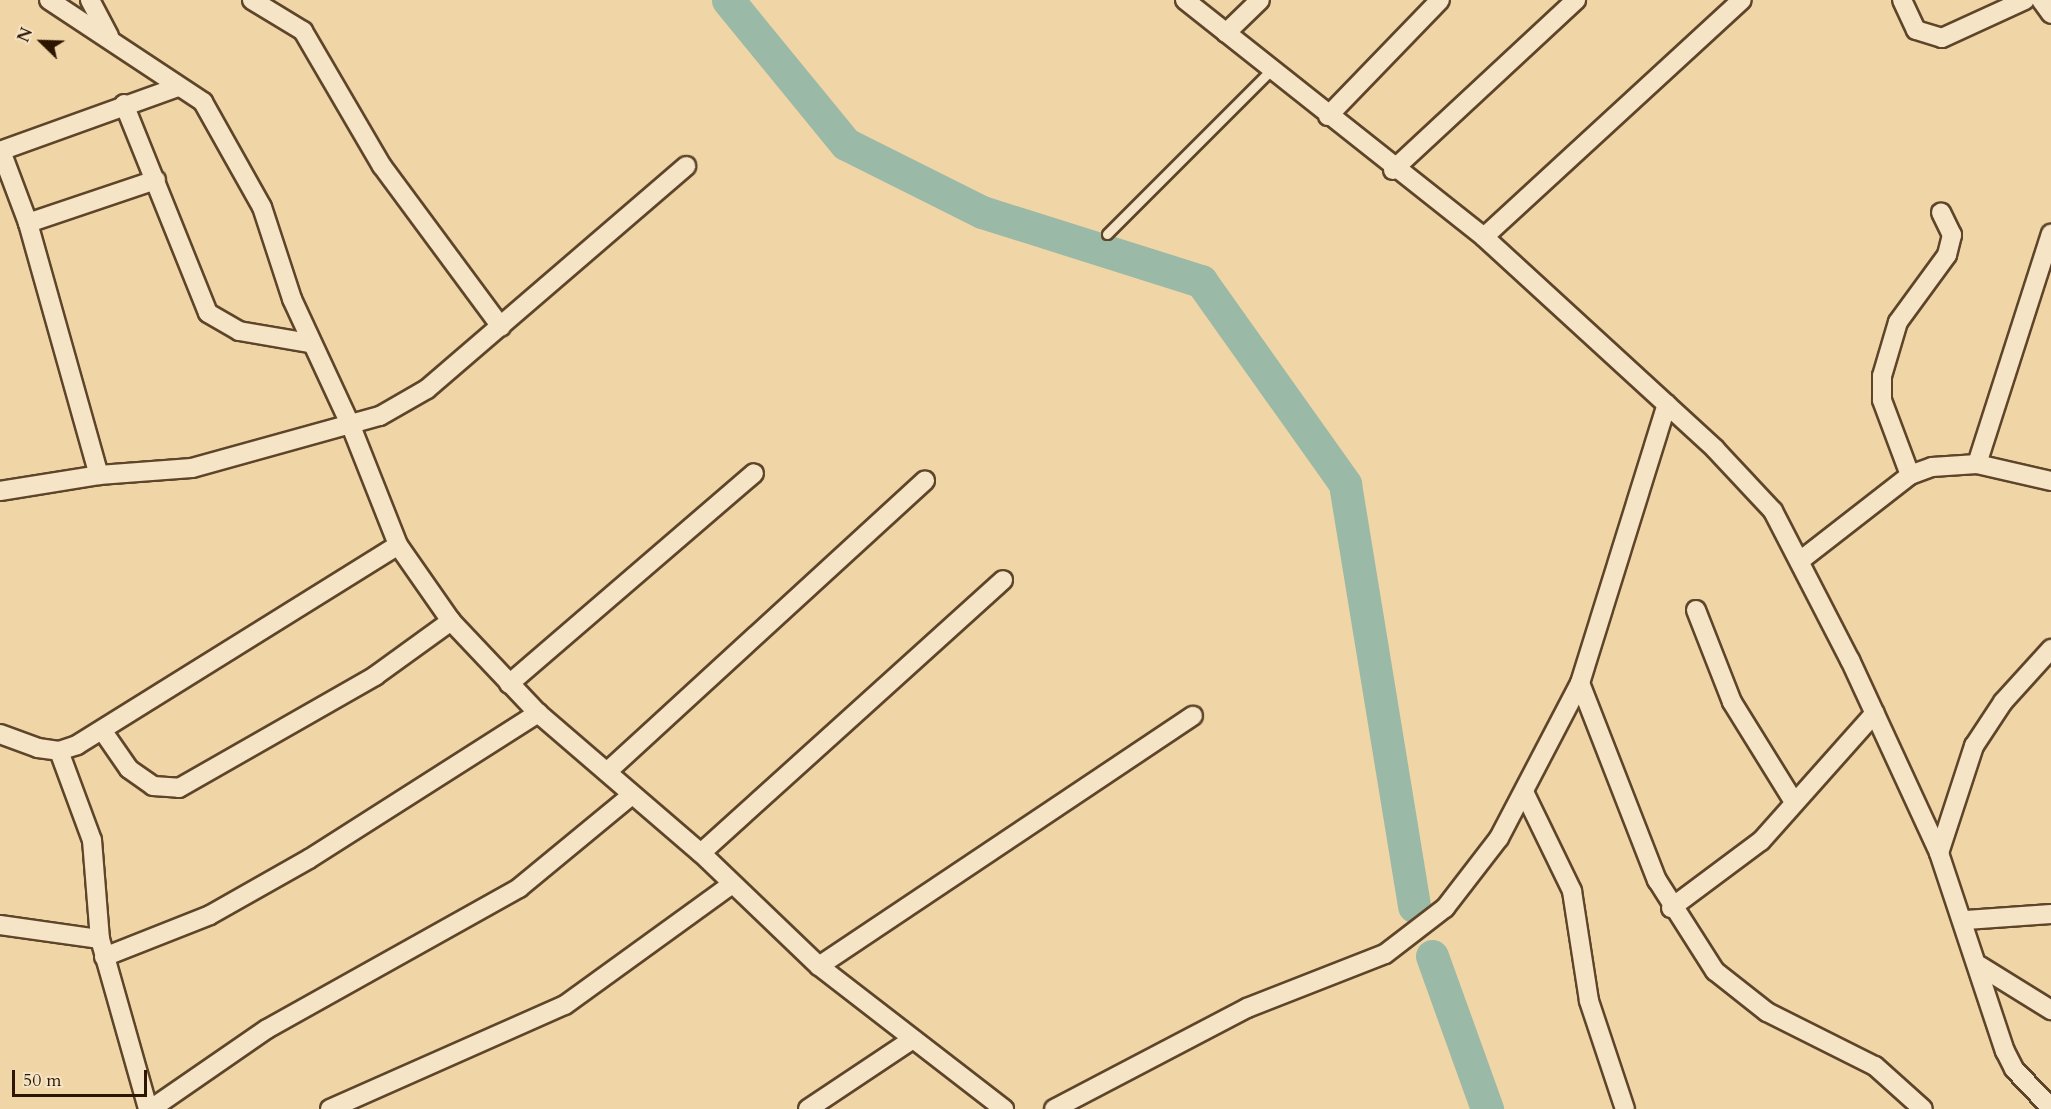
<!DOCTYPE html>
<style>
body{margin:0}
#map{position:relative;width:2051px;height:1109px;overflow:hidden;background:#f0d5a7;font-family:Cardo,serif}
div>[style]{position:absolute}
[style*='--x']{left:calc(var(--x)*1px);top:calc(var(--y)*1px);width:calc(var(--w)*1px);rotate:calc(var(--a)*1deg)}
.river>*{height:33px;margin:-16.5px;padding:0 16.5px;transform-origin:16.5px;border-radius:16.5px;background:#9ab9a6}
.roads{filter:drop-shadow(2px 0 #5e452a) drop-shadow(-2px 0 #5e452a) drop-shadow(0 2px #5e452a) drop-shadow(0 -2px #5e452a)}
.lane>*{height:9px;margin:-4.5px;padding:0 4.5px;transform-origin:4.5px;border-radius:4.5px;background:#f5e4c6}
.street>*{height:18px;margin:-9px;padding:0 9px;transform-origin:9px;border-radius:9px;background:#f5e4c6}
span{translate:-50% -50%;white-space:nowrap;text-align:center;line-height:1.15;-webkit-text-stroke:4.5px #f5e4c6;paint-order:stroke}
.north{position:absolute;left:12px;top:12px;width:60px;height:60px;-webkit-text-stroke:4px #f5e4c6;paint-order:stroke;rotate:293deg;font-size:16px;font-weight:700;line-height:24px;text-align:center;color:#2d1500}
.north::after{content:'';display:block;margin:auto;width:21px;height:27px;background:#2d1500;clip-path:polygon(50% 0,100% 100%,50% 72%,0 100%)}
.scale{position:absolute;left:12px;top:1070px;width:135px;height:27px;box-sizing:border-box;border:3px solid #2d1500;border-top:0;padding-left:8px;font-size:18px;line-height:21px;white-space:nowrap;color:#2d1500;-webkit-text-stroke:4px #f5e4c6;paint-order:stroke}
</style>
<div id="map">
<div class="river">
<div style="--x:728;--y:0;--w:186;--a:50.7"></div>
<div style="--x:846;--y:144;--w:152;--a:26.6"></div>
<div style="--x:982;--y:212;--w:230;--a:17.5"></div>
<div style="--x:1201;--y:281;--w:249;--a:54.6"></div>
<div style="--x:1345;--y:484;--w:428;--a:80.7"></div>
<div style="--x:1432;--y:956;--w:163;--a:70.2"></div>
</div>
<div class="roads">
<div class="lane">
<div style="--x:1107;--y:234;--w:232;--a:-45"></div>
</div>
<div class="street">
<div style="--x:49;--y:0;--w:185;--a:33.5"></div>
<div style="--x:203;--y:102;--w:120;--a:60.7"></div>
<div style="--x:262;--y:207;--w:97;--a:71.9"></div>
<div style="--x:292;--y:299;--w:140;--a:65.1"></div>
<div style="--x:351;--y:426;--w:128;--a:68.4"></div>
<div style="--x:398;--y:545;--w:93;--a:55.1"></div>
<div style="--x:451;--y:621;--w:127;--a:46.6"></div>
<div style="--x:538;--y:713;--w:215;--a:40.7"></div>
<div style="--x:701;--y:853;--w:163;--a:43.8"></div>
<div style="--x:819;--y:966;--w:234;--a:37.7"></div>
<div style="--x:90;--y:0;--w:41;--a:62.2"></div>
<div style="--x:252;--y:0;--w:60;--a:31.3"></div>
<div style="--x:303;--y:31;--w:156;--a:59.7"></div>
<div style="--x:382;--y:166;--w:200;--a:53.5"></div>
<div style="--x:1185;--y:0;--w:382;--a:38.4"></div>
<div style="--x:1484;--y:237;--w:314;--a:42.5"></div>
<div style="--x:1715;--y:449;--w:85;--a:46.9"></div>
<div style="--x:1773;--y:511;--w:168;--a:62.7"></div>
<div style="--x:1850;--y:660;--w:213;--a:65.2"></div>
<div style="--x:1939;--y:853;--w:209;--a:71.6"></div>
<div style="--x:2005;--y:1051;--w:20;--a:63"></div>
<div style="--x:2014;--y:1069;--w:54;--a:46.5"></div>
<div style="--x:1902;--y:0;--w:33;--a:65"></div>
<div style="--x:1916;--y:30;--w:27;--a:17"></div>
<div style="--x:1942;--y:38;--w:91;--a:-24.6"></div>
<div style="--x:2041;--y:0;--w:17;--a:54"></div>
<div style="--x:1226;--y:33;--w:47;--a:-44.1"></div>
<div style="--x:124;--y:104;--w:225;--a:68.1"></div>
<div style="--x:208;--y:313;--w:36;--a:30"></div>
<div style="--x:239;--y:331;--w:72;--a:9.6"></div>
<div style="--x:1328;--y:116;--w:161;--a:-46"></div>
<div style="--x:0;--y:151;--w:189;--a:-19.8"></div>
<div style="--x:1;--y:151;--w:77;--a:69.4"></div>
<div style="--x:28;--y:223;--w:262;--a:74.3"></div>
<div style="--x:1393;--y:170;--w:250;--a:-42.9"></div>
<div style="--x:28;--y:223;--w:135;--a:-18.6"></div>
<div style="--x:1484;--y:237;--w:350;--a:-42.6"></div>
<div style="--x:1977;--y:464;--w:242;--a:-72.2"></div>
<div style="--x:1910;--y:475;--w:80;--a:-110.5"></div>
<div style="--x:1882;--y:400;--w:24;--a:-90"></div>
<div style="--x:1882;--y:376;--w:56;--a:-73.5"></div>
<div style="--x:1898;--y:322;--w:83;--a:-53.8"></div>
<div style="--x:1947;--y:255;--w:21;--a:-76"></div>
<div style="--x:1952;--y:235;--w:25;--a:-116"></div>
<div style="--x:0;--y:491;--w:100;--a:-9.2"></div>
<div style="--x:99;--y:475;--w:93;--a:-4.3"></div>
<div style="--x:192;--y:468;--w:195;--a:-15.5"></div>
<div style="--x:380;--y:416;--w:54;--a:-29.9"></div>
<div style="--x:427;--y:389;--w:342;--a:-40.7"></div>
<div style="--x:1801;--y:560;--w:138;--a:-37.9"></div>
<div style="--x:1910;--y:475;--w:23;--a:-20"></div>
<div style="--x:1932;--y:467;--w:45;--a:-3.8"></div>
<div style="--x:1977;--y:464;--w:76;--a:12.9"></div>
<div style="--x:1696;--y:610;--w:99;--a:68.6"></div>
<div style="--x:1732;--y:702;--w:118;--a:58.2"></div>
<div style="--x:1580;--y:683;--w:212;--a:68.7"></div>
<div style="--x:1657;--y:880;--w:108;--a:57.5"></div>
<div style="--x:1715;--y:971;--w:66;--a:38.3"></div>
<div style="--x:1767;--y:1012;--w:121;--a:26.6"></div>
<div style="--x:1875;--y:1066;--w:64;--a:41.9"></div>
<div style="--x:509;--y:684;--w:323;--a:-40.7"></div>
<div style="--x:102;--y:730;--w:47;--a:55.3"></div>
<div style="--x:129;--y:769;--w:29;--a:35"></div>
<div style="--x:153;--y:786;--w:26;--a:4"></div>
<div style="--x:179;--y:788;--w:226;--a:-29.7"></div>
<div style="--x:375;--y:676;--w:94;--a:-35.9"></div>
<div style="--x:0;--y:734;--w:40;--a:20.2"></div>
<div style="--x:38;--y:748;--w:21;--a:8"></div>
<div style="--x:59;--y:751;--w:19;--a:-18"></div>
<div style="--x:77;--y:745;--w:378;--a:-31.9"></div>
<div style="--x:59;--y:751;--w:95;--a:69.7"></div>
<div style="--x:92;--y:840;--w:99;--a:85.4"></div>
<div style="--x:608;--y:771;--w:430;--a:-42.5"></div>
<div style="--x:1525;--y:794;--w:108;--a:64.1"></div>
<div style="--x:1572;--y:891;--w:111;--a:81.2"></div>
<div style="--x:1589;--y:1001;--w:114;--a:71.6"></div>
<div style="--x:701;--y:853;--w:407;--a:-42.1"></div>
<div style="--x:1939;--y:853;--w:113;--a:-71.9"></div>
<div style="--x:1974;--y:746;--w:53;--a:-56.6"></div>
<div style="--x:2003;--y:702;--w:72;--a:-47.8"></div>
<div style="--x:1671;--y:908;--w:112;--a:-36.7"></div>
<div style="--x:1761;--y:841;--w:171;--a:-48.3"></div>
<div style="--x:1966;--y:920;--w:85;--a:-4"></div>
<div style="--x:0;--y:925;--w:101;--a:8"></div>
<div style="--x:100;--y:939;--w:177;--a:74.2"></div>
<div style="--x:104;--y:957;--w:114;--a:-21.6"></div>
<div style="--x:210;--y:915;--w:114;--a:-29.5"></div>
<div style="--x:309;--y:859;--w:272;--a:-32.5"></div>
<div style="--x:819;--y:966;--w:450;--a:-33.8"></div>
<div style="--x:1980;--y:966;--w:84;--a:31.8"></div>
<div style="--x:151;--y:1109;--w:141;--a:-34.6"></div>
<div style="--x:267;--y:1029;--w:289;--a:-29.2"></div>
<div style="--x:519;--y:888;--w:146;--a:-39.5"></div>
<div style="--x:330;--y:1109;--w:257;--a:-23.9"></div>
<div style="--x:565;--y:1005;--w:205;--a:-35.9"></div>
<div style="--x:808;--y:1109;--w:123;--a:-33.7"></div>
<div style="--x:1054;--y:1109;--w:218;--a:-27.6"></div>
<div style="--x:1247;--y:1008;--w:148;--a:-21.4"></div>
<div style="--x:1385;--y:954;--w:76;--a:-37.5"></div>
<div style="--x:1445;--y:908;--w:88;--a:-52.4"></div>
<div style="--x:1499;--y:838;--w:175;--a:-62.4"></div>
<div style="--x:1580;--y:683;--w:292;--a:-72.7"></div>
</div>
</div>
<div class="north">N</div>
<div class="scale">50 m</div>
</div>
